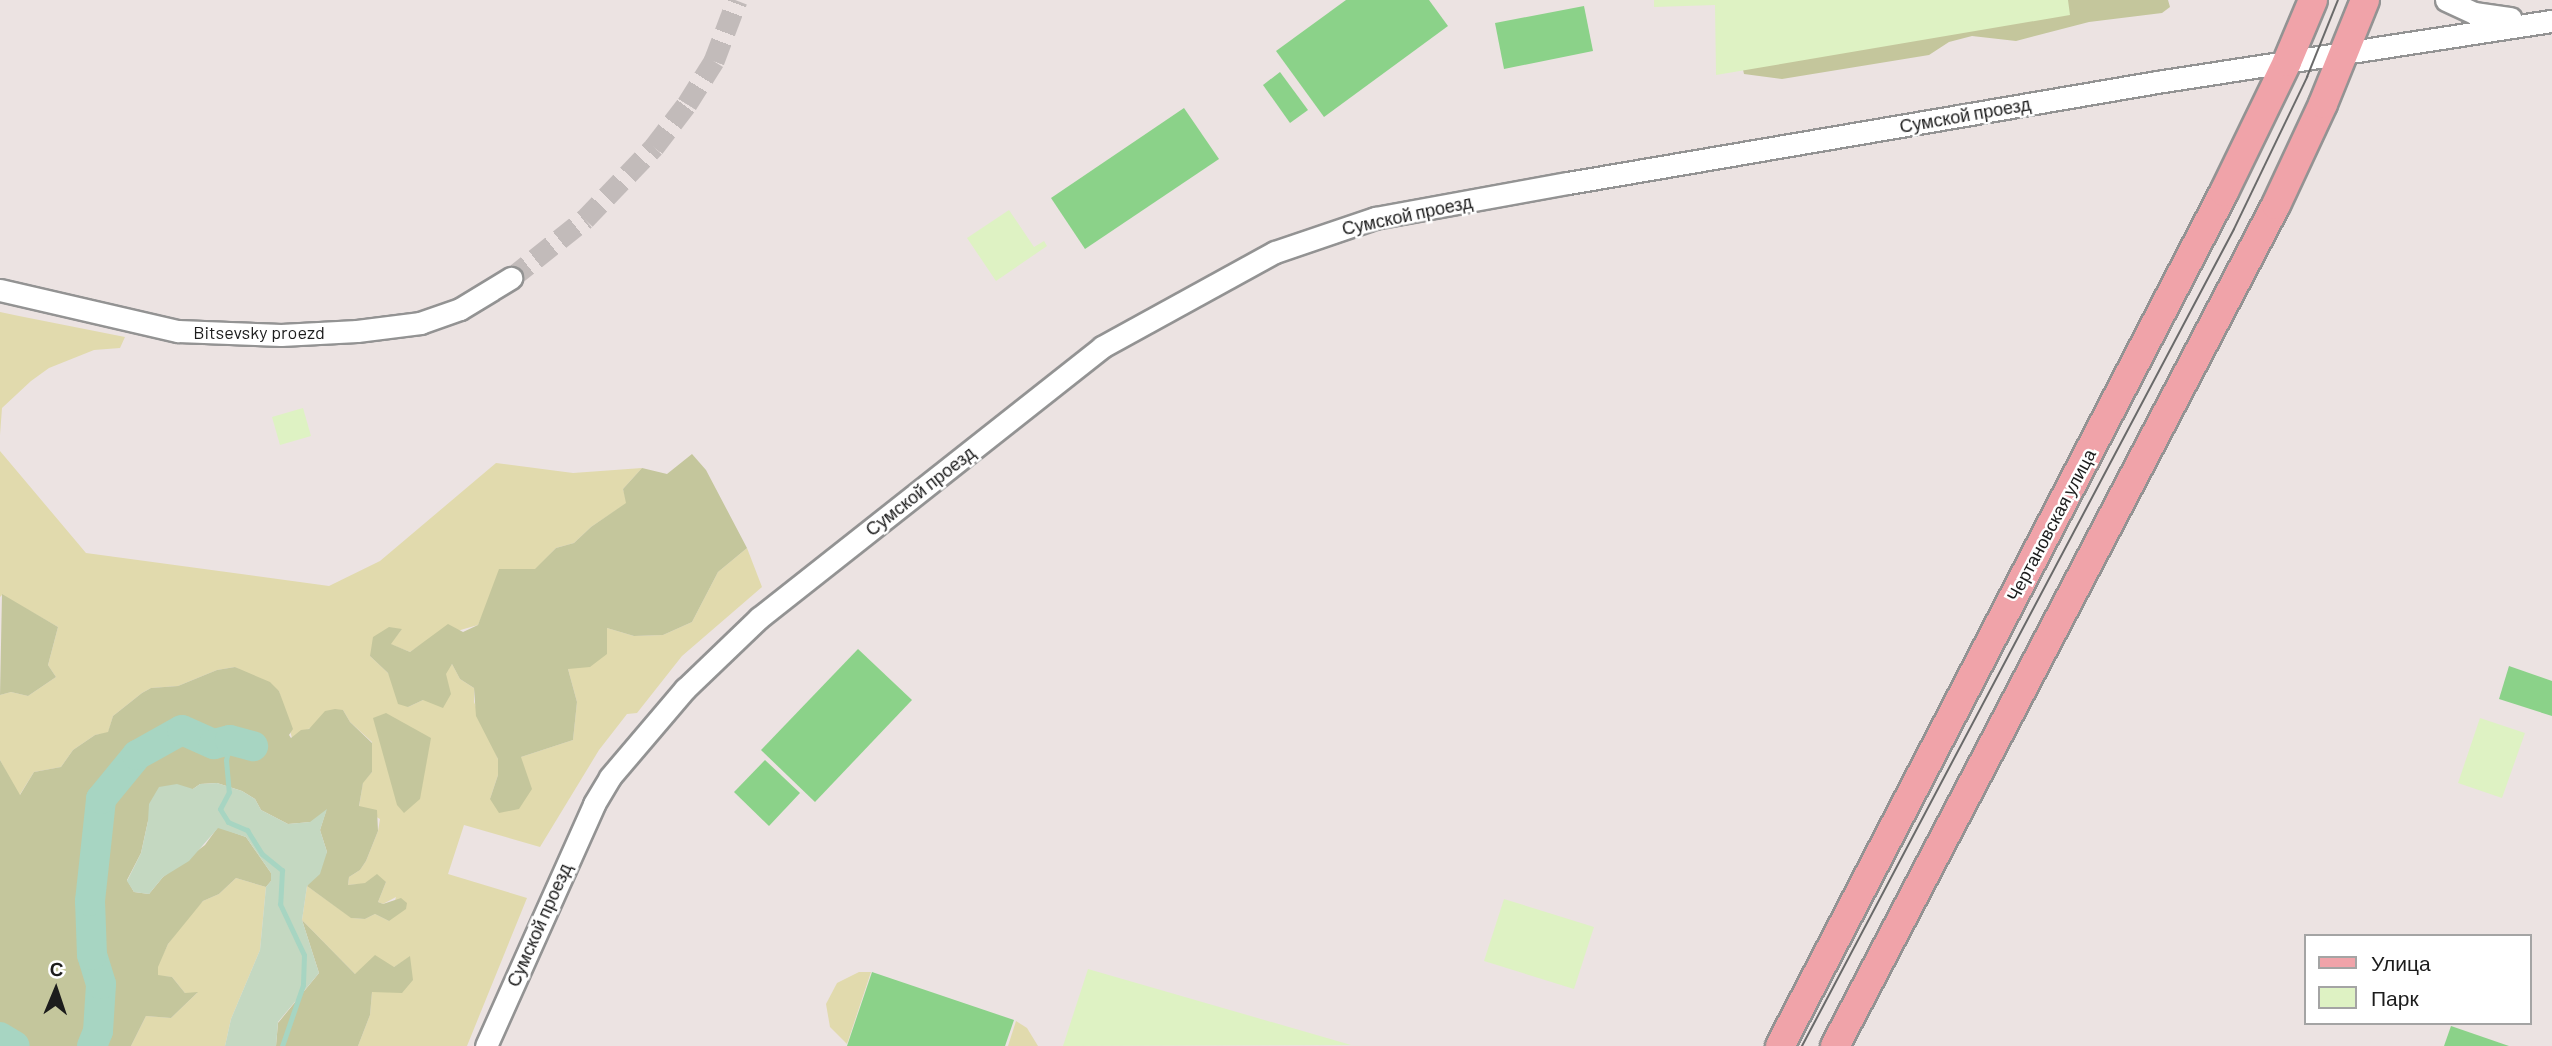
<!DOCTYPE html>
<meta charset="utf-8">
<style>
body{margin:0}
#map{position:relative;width:2552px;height:1046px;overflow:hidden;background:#ece3e2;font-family:Barlow,sans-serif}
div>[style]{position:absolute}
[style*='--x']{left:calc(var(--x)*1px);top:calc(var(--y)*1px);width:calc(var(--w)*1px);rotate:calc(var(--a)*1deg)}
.grass>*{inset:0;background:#e1daad}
.forest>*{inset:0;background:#c4c69c}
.wetland>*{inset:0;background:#c4d8c1}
.park>*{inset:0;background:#def2c3}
.pitch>*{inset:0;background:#8bd289}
.stream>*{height:5px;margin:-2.5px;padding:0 2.5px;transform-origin:2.5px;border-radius:2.5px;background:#a7d5c2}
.river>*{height:30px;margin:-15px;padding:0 15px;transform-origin:15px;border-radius:15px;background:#a7d5c2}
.minor-tunnel>*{height:21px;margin-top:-10.5px;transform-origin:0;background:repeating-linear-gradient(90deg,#c2bbba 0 21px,transparent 0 31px)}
.roads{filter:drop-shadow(2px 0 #939393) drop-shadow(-2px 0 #939393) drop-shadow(0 2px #939393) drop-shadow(0 -2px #939393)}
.minor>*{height:21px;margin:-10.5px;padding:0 10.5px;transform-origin:10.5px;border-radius:10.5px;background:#fff}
.major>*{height:28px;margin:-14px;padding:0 14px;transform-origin:14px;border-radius:14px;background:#f0a3a9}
.tram>*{height:2px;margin:-1px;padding:0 1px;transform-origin:1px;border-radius:1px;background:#6a6a6a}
span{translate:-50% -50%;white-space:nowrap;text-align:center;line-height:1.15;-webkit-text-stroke:5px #fff;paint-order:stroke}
.street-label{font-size:18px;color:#1c1c1c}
.legend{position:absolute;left:2304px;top:934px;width:228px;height:91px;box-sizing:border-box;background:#fff;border:2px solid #a4a4a4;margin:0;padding:9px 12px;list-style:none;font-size:21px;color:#1c1c1c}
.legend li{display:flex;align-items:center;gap:14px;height:35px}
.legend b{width:35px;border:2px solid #a4a4a4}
.north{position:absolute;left:21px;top:955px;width:70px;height:70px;-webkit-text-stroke:5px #fff;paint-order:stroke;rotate:2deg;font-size:19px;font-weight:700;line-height:28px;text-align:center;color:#1c1c1c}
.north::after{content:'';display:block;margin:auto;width:24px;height:32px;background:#1c1c1c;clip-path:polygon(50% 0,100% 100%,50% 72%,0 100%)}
</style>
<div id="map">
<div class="grass">
<div style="clip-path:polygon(0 312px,19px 316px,125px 337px,120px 348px,94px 350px,49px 368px,31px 381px,2px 408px,0 435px)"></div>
<div style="clip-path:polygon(0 451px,86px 553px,329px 586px,380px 561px,496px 463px,573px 473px,642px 468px,623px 489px,627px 503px,591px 527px,574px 543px,556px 548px,535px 570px,489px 600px,478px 625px,429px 639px,410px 652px,390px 644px,402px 629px,370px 656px,388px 673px,408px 707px,423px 700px,452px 664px,460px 679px,474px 688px,474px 702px,498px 759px,498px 775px,490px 799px,521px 757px,573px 740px,577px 702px,568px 669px,607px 628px,634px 636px,663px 635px,692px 622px,718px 572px,747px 548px,762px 587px,682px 656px,637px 713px,627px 714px,599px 750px,540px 847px,464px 825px,448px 874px,527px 898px,467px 1046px,358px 1046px,370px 1015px,372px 992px,410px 957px,394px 967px,355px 974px,302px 920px,307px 886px,352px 918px,365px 919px,375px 914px,389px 921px,396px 897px,383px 904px,378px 902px,386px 882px,348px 885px,349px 877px,360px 870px,366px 861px,378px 831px,380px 819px,359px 807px,363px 782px,372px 772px,372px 742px,350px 722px,343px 710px,292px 738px,279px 691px,235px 667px,217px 670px,178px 686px,151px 688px,142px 693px,113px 716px,108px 733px,95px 735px,73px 750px,61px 767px,34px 772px,19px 796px,0 760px,0 695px,11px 692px,28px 696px,56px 677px,48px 665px,58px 627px,2px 595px,0 597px)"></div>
<div style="clip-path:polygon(236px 878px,266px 887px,260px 950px,231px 1019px,225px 1046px,131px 1046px,146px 1016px,171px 1018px,197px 993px,185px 993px,172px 977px,158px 976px,157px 967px,168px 944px,187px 918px,203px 901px,219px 894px)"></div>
<div style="clip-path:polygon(859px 972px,871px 972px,847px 1044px,830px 1027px,826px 1004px,837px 983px)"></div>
<div style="clip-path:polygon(1016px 1021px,1027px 1028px,1038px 1046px,1008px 1046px)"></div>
</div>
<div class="forest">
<div style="clip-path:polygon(1918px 0,2168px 0,2170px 7px,2162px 13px,2089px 22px,2016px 41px,1972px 36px,1949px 42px,1929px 55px,1782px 79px,1744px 74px,1742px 65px)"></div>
<div style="clip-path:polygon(692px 454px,706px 470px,747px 548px,718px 572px,692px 622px,663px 635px,634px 636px,607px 628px,607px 654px,590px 667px,568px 669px,577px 702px,573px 740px,521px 757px,532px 789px,519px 809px,499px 813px,490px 799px,498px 775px,498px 759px,476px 716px,474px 688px,460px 679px,452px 664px,446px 674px,451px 694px,443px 708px,423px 700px,408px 707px,398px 704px,388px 673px,370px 656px,373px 637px,389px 627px,402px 629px,391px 644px,410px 652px,448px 624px,463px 632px,478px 625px,499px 569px,535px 569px,556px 548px,574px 543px,591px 527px,626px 503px,623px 489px,642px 468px,667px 474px)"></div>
<div style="clip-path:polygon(2px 594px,58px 627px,48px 665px,56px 677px,28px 696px,11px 692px,0 695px)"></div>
<div style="clip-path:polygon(235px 667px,270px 682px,279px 691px,293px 729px,289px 735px,291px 738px,301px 730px,309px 729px,325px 711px,335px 709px,343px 710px,350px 722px,372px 743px,372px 772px,363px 783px,359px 806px,377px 810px,378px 831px,366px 861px,360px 870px,349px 877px,348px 885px,365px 883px,377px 874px,386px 882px,378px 902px,383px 904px,401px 898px,407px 903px,406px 909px,389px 921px,375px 914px,365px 919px,351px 918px,307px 886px,327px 852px,320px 830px,326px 811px,311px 822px,288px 824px,261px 810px,255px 799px,242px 791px,217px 783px,200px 784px,148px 821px,141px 853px,127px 880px,134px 892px,149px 894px,163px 877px,205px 845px,218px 827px,246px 837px,271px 873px,271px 881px,266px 887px,236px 878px,219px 894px,203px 901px,168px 944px,158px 967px,158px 975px,172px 977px,185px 993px,198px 992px,171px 1018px,146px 1016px,131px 1046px,0 1046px,0 760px,20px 795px,34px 772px,61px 767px,73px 750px,95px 735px,108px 732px,113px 716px,142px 693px,151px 688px,178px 686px,217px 670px)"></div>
<div style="clip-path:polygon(386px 713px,431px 738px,420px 799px,404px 813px,397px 805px,373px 718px)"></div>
<div style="clip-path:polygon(302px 920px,355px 974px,375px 955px,394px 967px,410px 956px,413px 980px,402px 993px,372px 992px,370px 1015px,358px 1046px,276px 1046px,278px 1023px,319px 973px)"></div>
</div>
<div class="wetland">
<div style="clip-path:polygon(217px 783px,242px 791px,255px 799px,261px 810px,288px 824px,310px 822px,327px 809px,320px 830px,327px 852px,320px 874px,307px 886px,302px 920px,319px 973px,278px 1022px,276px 1046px,225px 1046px,231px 1019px,260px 950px,266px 887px,271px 881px,271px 873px,246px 837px,218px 828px,189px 861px,163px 877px,149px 894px,134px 892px,127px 881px,141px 853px,148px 821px,149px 804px,159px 787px,177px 784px,193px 789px,200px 784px)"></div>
</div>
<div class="park">
<div style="clip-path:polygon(1654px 0,2068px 0,2070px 15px,1716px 75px,1715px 5px,1654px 7px)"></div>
<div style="clip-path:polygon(1009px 210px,1034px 247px,1044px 241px,1047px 246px,996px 281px,967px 238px)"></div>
<div style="clip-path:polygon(303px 408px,311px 436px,280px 445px,272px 417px)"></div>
<div style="clip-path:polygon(2480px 718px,2525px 733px,2502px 798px,2458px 783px)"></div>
<div style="clip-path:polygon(1504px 899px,1594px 927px,1574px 989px,1484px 961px)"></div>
<div style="clip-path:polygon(1088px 969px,1351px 1045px,1063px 1046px)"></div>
</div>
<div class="pitch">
<div style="clip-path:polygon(1346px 0,1429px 0,1448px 26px,1324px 117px,1276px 51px)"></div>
<div style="clip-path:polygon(1584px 6px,1593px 51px,1504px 69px,1495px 23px)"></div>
<div style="clip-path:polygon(1280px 72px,1308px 110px,1290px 123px,1263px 85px)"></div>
<div style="clip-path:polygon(1184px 108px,1219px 159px,1085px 249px,1051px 198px)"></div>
<div style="clip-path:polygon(858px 649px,912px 700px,815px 802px,761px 750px)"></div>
<div style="clip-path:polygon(2509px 666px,2552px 681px,2552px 716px,2499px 699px)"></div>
<div style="clip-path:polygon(765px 760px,800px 793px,769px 826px,734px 792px)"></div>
<div style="clip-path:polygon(872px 972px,1014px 1020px,1005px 1046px,847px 1046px)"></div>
<div style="clip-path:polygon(2451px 1026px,2509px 1046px,2444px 1046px)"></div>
</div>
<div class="stream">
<div style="--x:230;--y:740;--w:20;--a:101"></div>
<div style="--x:226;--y:760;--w:32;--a:85"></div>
<div style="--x:229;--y:792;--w:19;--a:118"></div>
<div style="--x:220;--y:809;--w:15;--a:58"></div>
<div style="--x:228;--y:822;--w:21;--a:23"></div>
<div style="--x:247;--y:830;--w:28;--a:58"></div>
<div style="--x:262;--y:854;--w:26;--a:39"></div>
<div style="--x:282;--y:870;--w:34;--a:93"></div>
<div style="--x:280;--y:904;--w:56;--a:64.8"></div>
<div style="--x:304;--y:955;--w:30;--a:92"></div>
<div style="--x:303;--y:985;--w:65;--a:109"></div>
</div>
<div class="river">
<div style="--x:0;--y:1037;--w:17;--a:31"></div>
<div style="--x:92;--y:1046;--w:16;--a:-68"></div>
<div style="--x:98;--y:1031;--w:47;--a:-86.3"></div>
<div style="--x:101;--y:984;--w:30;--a:-107"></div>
<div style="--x:92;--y:955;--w:54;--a:-92.1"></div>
<div style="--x:90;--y:901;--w:103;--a:-83.8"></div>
<div style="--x:101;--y:799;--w:57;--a:-50.7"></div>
<div style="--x:137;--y:755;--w:51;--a:-29.1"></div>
<div style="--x:182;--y:730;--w:35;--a:24"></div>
<div style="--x:214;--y:744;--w:16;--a:-14"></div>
<div style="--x:230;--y:740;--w:24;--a:15"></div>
</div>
<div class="minor-tunnel">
<div style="--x:511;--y:278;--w:95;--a:-38.6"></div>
<div style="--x:585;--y:219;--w:100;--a:-46.2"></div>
<div style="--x:654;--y:147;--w:54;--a:-52.5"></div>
<div style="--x:687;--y:104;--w:51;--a:-57.9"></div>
<div style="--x:714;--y:61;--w:65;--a:-69.3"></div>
</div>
<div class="roads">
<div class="minor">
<div style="--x:2446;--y:0;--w:31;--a:25"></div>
<div style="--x:2474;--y:13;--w:37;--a:8"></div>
<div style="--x:0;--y:290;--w:183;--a:13"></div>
<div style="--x:178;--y:331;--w:103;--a:2.2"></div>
<div style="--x:281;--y:335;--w:76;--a:-3"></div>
<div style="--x:357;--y:331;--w:64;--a:-7.2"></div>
<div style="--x:420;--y:323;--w:42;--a:-19.3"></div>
<div style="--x:460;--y:309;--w:60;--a:-31.3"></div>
<div style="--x:486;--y:1046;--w:265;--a:-65.9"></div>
<div style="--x:594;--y:804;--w:31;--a:-59"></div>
<div style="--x:610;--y:777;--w:116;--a:-49.6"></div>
<div style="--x:685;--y:689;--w:103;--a:-43.8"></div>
<div style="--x:759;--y:618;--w:437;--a:-38.3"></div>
<div style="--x:1102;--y:347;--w:197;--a:-28.8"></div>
<div style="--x:1275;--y:252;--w:106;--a:-18.8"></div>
<div style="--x:1375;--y:218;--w:196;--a:-10.3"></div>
<div style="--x:1568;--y:183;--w:598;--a:-9.73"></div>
<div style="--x:2157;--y:82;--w:400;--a:-8.8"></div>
</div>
<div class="major">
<div style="--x:1780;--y:1046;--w:963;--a:-62.53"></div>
<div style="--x:2224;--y:192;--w:144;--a:-64.1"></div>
<div style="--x:2287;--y:62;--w:67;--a:-67.2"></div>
<div style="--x:1835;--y:1046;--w:950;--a:-62.33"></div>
<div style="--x:2276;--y:205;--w:111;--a:-65"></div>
<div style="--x:2323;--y:104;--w:112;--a:-68"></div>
</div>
</div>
<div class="tram">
<div style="--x:1802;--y:1046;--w:924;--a:-62.13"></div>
<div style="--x:2234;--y:229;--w:169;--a:-64.3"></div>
<div style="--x:2307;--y:77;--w:83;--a:-68.1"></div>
</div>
<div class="street-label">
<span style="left:1965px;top:115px;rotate:-10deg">Сумской проезд</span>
<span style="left:1407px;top:215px;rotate:-12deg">Сумской проезд</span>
<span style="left:259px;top:332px">Bitsevsky proezd</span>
<span style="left:920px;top:491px;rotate:-38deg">Сумской проезд</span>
<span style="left:2051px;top:525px;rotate:-62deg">Чертановская улица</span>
<span style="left:539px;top:925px;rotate:-66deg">Сумской проезд</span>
</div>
<ul class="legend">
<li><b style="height:9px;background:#f0a3a9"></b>Улица</li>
<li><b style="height:19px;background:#def2c3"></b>Парк</li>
</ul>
<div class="north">С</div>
</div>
